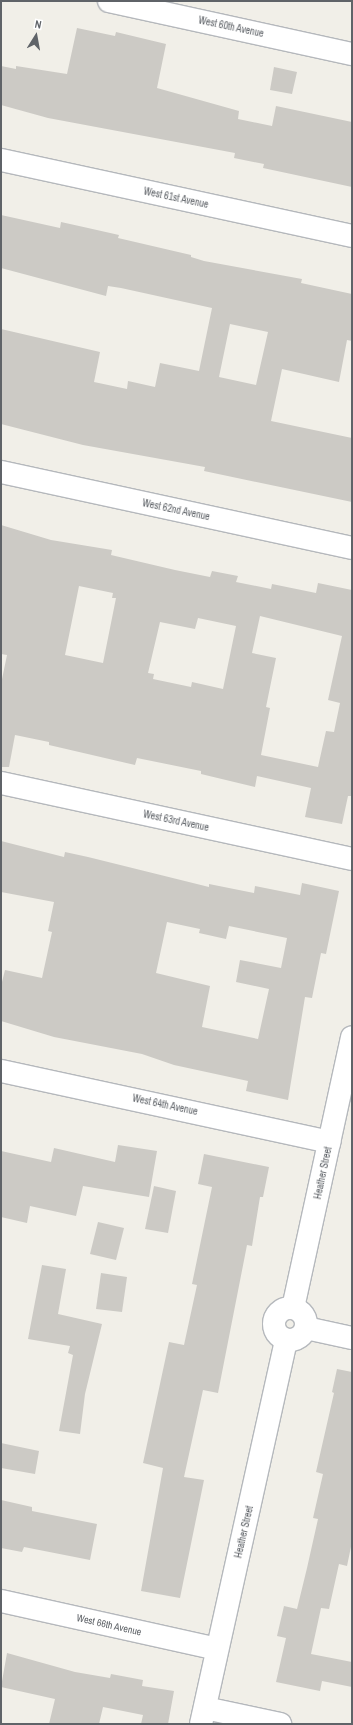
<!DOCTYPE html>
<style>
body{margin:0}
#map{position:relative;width:353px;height:1725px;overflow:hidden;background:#f1efe8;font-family:"Archivo Narrow",sans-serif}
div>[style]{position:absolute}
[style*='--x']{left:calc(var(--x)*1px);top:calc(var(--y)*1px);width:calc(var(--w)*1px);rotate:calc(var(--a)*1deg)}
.building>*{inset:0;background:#cccac5}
.roads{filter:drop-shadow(1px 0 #b5b8bc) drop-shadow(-1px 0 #b5b8bc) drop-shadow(0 1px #b5b8bc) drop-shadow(0 -1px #b5b8bc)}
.minor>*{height:22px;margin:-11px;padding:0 11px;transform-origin:11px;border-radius:11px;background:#fff}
.minor>.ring{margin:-11px;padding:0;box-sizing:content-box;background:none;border:22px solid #fff;border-radius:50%}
span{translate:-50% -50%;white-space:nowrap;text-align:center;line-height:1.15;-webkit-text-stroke:3px #fff;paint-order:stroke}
.street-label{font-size:10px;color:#5f6368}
.frame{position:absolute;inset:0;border:2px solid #5f6368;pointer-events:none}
.north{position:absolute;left:16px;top:16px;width:40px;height:40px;-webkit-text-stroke:3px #fff;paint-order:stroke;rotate:11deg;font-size:11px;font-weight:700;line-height:16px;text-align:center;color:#5f6368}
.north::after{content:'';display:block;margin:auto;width:14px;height:18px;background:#5f6368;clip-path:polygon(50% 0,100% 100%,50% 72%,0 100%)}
</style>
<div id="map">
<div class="building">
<div style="clip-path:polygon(77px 28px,115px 36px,116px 32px,166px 44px,157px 88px,239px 111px,238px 119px,272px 126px,276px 106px,352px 122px,352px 187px,263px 168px,264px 164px,234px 158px,235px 153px,48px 118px,1px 105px,1px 66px,16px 69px,16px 66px,67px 74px)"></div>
<div style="clip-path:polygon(274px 67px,297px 72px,292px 94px,270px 90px)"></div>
<div style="clip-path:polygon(evenodd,1px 215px,60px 228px,61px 222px,88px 228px,119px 235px,118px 238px,191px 255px,191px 257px,204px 261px,302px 279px,301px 283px,352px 294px,352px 341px,347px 340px,339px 382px,282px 369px,271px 421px,352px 438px,352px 502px,204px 471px,205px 467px,83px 445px,1px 424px,1px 329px,100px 352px,94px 382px,127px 389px,128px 381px,155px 387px,160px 363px,199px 371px,212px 308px,121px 288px,108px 286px,106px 296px,1px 268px,1px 215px,230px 324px,268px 332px,256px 385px,219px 377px,230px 324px)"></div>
<div style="clip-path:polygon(evenodd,1px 525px,51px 540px,112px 550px,111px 555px,175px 570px,210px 577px,212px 571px,238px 576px,236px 582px,271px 589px,272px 584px,316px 593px,318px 583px,352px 590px,352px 796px,348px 796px,342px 824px,305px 817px,311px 788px,257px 776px,255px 787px,201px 774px,201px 771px,137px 758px,135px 765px,49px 745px,49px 742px,15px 735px,9px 767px,1px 767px,1px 684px,7px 655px,1px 654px,1px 525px,79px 586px,113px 593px,112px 598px,116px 598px,103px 663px,65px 655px,79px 586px,1px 525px,260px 616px,342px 636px,328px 700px,340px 703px,334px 732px,326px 731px,318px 767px,261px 755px,270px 708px,266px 707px,276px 658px,252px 653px,260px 616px,1px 525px,198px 618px,236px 626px,223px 689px,192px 682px,191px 687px,153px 679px,154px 674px,148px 673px,160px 622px,195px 629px,198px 618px)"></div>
<div style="clip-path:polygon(evenodd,1px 841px,64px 857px,65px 852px,88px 857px,209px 887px,209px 884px,254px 893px,255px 886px,300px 895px,302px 883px,339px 891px,326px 954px,321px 953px,312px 998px,305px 997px,288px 1100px,246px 1091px,248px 1081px,174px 1065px,142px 1054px,54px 1037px,1px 1021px,1px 986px,5px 970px,42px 978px,52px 932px,48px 931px,54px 902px,1px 892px,1px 841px,167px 922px,200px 929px,199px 933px,226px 939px,229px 926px,287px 938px,281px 968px,240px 960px,236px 982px,269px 989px,258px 1039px,202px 1027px,210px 986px,156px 973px,167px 922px)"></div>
<div style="clip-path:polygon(118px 1145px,157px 1151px,149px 1197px,83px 1186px,76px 1216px,30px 1206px,27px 1223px,1px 1217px,1px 1151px,51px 1162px,54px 1148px,115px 1162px)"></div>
<div style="clip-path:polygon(204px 1154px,269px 1167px,263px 1197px,260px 1197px,252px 1246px,247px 1245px,218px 1393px,203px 1390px,184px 1477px,204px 1480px,180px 1598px,141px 1591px,163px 1468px,143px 1463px,169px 1342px,184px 1345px,197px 1285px,192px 1284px,212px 1187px,198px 1184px)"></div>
<div style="clip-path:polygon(154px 1186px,176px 1191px,168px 1233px,145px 1229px)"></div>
<div style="clip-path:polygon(98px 1222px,124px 1228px,116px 1260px,90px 1254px)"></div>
<div style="clip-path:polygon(42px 1265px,66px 1269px,58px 1314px,102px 1324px,85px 1394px,80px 1434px,59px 1431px,73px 1355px,68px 1353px,70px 1346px,28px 1339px)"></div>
<div style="clip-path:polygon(101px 1273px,127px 1277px,122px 1312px,96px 1309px)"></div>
<div style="clip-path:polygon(337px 1369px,352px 1372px,352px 1542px,347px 1566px,339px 1564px,329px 1609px,321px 1608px,311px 1654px,352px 1662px,352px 1687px,322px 1681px,320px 1691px,276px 1682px,286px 1638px,277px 1636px,284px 1606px,297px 1609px,307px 1568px,318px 1519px,313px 1518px,323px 1474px,316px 1472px,334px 1393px,332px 1392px)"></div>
<div style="clip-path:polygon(1px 1443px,39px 1451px,35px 1474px,1px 1468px)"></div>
<div style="clip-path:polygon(1px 1500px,32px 1507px,32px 1511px,97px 1524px,90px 1560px,24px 1547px,22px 1552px,1px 1548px)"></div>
<div style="clip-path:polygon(7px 1653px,75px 1672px,110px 1678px,111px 1674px,143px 1680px,142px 1686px,174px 1691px,168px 1724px,141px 1724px,143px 1715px,103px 1707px,99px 1724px,49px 1724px,55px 1699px,1px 1687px)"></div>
</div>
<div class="roads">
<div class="minor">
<div style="--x:109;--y:1;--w:249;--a:12.3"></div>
<div style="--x:1;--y:160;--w:359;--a:12.2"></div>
<div style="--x:1;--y:472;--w:359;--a:12.2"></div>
<div style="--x:1;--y:783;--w:359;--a:12.2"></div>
<div style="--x:1;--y:1071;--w:336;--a:12.2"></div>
<div class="ring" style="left:274px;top:1308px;width:10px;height:10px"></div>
<div style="--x:293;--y:1308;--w:277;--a:-77.7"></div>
<div style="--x:306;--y:1328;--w:47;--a:12.3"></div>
<div style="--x:1;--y:1601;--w:221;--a:12.5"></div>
<div style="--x:205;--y:1708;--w:77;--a:12"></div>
<div style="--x:201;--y:1724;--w:393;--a:-77.5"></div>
</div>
</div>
<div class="street-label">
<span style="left:231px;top:27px;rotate:12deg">West 60th Avenue</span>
<span style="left:176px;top:198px;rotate:12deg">West 61st Avenue</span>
<span style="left:176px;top:510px;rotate:12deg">West 62nd Avenue</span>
<span style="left:176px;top:821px;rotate:12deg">West 63rd Avenue</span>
<span style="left:165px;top:1105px;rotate:12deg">West 64th Avenue</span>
<span style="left:323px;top:1173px;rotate:-78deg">Heather Street</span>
<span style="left:244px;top:1532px;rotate:-77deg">Heather Street</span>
<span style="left:109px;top:1625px;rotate:13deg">West 66th Avenue</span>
</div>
<div class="frame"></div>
<div class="north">N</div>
</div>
